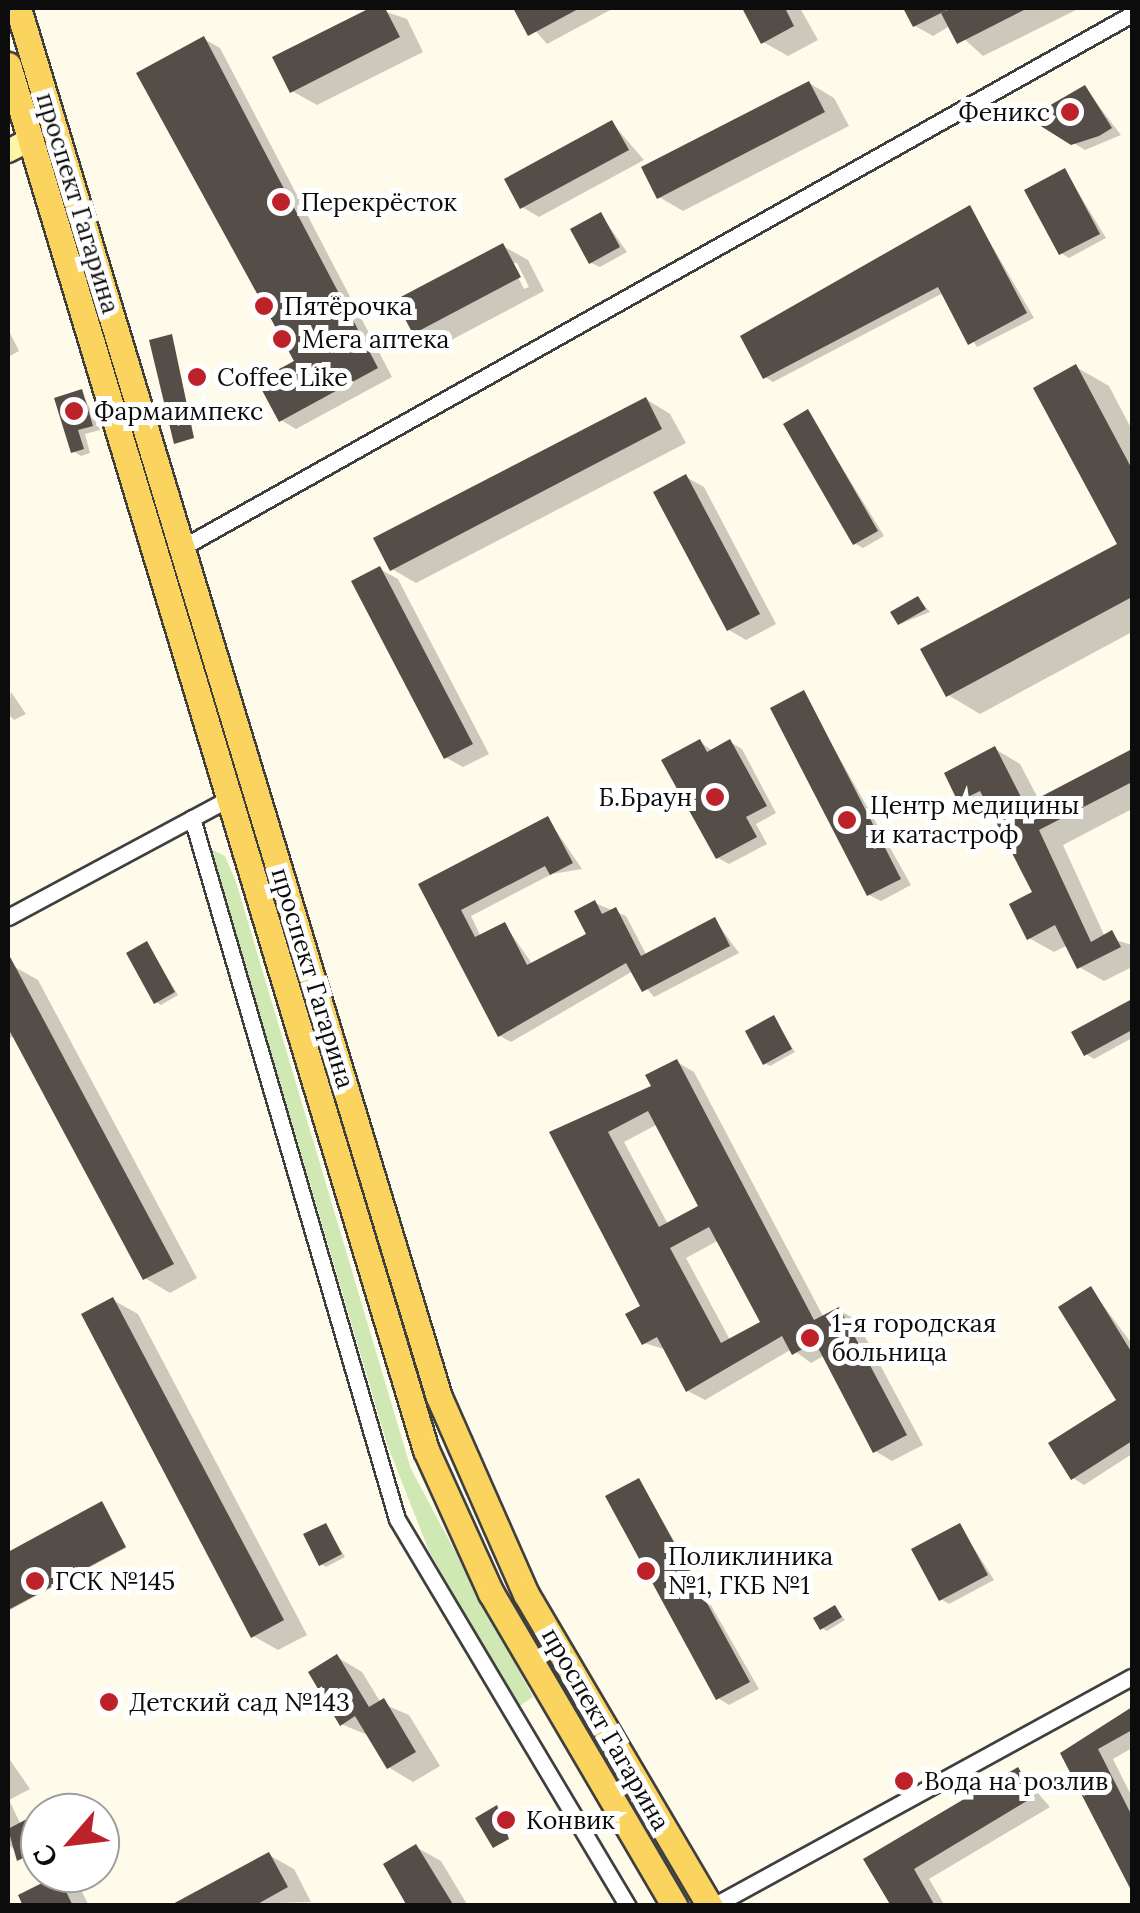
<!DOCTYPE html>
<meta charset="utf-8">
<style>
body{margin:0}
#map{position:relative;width:1140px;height:1913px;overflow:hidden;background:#fffbeb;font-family:Lora,serif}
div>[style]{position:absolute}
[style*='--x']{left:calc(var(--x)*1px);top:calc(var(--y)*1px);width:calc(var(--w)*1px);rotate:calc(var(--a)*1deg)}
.green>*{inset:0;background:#d0e9b4}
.shadow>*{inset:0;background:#0003}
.building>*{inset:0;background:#554d48}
.roads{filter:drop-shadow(2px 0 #3f3f3f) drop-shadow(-2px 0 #3f3f3f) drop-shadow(0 2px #3f3f3f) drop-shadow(0 -2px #3f3f3f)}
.street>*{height:15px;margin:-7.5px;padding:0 7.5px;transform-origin:7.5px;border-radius:7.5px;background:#fff}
.secondary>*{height:22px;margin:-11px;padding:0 11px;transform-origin:11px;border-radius:11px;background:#fff5a6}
.primary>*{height:25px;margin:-12.5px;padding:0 12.5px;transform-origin:12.5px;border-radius:12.5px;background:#fbd45f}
.dots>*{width:28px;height:28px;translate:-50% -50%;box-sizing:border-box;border:5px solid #fff;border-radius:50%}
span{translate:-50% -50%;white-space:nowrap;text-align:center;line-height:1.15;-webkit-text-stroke:10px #fff;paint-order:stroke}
.poi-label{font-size:25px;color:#0c0c0c}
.right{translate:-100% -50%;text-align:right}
.left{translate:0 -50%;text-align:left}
.street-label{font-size:25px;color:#0c0c0c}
.frame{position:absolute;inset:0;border:10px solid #0c0c0c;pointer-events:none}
.north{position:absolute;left:20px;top:1793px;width:100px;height:100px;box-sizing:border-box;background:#fff;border:2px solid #9e9e9e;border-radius:50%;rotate:242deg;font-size:28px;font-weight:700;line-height:40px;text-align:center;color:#0c0c0c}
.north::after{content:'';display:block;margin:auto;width:35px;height:45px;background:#bd222a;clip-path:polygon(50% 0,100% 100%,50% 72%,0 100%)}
</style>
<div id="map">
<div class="green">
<div style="clip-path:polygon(211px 849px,225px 856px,236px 882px,411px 1469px,533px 1697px,518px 1707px,429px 1551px,387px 1444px)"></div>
</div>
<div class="shadow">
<div style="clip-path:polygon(375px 8px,407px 19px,423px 52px,317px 105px,292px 91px,275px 58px)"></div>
<div style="clip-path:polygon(614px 8px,547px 44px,517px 10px,521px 8px)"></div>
<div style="clip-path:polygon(745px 8px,800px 8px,818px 40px,788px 56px,763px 42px)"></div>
<div style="clip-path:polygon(906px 8px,951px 11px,1080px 8px,983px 56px,950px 26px,933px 36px,915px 26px)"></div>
<div style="clip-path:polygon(204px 39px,220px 48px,392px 377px,296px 429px,281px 420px,297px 362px)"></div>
<div style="clip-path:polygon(809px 83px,834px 98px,849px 126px,683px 211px,659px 197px)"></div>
<div style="clip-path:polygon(1085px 88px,1121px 135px,1085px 150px,1033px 118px)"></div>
<div style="clip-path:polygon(612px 123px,644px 160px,539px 217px,522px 207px)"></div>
<div style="clip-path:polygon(1065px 171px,1106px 238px,1069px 258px,1061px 253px)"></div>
<div style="clip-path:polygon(970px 208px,1034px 318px,977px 347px,943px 293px,773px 382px,765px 377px)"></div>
<div style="clip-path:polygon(601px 215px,627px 252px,600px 267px,591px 263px)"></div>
<div style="clip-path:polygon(evenodd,503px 246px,528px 260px,544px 291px,440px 346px,415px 332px,503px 246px,511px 263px,517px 263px,529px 287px,524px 289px,511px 263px)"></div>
<div style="clip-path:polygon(8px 329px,19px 351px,8px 357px)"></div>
<div style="clip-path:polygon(1076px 367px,1109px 386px,1132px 430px,1132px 632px,980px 714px,948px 695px,1120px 545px)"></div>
<div style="clip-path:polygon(82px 392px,100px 430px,85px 434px,90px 453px,81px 456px,73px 451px)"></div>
<div style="clip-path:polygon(646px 399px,670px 414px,686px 443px,416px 583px,392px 569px)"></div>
<div style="clip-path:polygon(808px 412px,884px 536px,863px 548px,854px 543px)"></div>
<div style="clip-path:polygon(686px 477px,704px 487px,776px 624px,746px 640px,729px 630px)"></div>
<div style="clip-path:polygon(380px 569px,398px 579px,489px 754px,463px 767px,445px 757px)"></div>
<div style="clip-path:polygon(918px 598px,930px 612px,900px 624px)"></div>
<div style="clip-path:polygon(11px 692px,26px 714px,14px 720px,8px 714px)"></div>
<div style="clip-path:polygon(803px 693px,911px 885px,881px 901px,869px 895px)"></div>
<div style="clip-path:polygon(700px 742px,713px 751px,730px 742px,742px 749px,776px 813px,756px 824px,767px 844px,729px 864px,718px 858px)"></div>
<div style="clip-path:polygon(995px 749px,1020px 764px,1039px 800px,1132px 752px,1132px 809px,1063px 845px,1105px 937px,1132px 945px,1132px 967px,1104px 981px,1079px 967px,1068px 945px,1054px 952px,1029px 938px,1035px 893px,993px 811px,960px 800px)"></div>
<div style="clip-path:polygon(548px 819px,582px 869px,552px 874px,471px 916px,481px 937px,505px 925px,533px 965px,590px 935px,595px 903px,626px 916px,647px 956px,715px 920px,739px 953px,654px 997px,633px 971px,511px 1042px,500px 1036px,422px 885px)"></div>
<div style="clip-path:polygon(147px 944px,178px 995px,161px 1005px,156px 1002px)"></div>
<div style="clip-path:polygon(13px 966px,38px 980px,197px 1278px,170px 1293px,145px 1278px,14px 1036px,8px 1039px)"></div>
<div style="clip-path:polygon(1132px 1002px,1132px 1038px,1094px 1059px,1086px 1054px,1074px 1033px)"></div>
<div style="clip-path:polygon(774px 1018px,795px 1052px,770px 1066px,765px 1063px)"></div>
<div style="clip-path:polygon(evenodd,677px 1062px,694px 1072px,824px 1318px,839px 1310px,856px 1320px,923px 1445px,892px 1461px,875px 1451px,825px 1355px,811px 1363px,792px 1349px,705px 1400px,688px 1391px,667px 1350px,644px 1343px,644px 1307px,552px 1134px,654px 1087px,677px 1062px,658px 1124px,702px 1207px,668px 1224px,624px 1142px,658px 1124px,677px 1062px,719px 1240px,763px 1323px,730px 1340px,686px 1258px,719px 1240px)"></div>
<div style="clip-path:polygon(1091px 1289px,1132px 1344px,1132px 1454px,1084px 1485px,1073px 1478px,1120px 1401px)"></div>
<div style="clip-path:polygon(113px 1300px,138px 1314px,307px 1635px,278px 1650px,253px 1636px)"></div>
<div style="clip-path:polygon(639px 1480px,759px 1689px,729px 1705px,718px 1698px)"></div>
<div style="clip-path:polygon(102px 1504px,126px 1548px,8px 1611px,8px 1554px)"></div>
<div style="clip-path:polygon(326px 1526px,345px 1557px,326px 1567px,321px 1564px)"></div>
<div style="clip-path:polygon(960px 1526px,994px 1580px,949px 1604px,941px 1599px)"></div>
<div style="clip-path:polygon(835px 1608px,845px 1620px,827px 1631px,822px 1628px)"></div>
<div style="clip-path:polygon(337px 1657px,362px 1672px,381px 1703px,409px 1715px,440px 1766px,413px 1782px,388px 1767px,370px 1736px,341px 1724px)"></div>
<div style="clip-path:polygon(1132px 1711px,1132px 1748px,1113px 1759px,1132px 1797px,1132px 1887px,1063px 1754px)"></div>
<div style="clip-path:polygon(8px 1757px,30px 1789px,9px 1800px,21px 1825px,40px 1816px,40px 1861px,31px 1866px,8px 1844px)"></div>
<div style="clip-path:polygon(1018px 1770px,1050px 1807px,929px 1879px,945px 1906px,894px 1906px,867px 1860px)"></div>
<div style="clip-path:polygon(416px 1847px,441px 1861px,468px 1906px,410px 1906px)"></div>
<div style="clip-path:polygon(269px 1855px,294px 1869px,311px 1902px,174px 1906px)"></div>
<div style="clip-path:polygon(57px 1878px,82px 1892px,89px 1906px,26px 1906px)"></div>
</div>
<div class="building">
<div style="clip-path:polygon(370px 8px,385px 8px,400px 37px,290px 93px,272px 57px)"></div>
<div style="clip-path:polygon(513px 8px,580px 8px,528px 36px)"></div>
<div style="clip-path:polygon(742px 8px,785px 8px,794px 26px,761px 44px)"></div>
<div style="clip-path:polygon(903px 8px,951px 8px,913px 27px)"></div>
<div style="clip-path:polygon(952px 8px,1028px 8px,957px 44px,941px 13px)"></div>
<div style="clip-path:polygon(204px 36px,378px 368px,279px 422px,257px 381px,294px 361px,136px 73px)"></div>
<div style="clip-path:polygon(809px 81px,825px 112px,657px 199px,641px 167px)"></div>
<div style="clip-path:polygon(1085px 85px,1112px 128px,1099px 136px,1071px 145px,1028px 118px)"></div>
<div style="clip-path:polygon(612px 120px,629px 150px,520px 209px,504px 179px)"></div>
<div style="clip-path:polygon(1065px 168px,1100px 234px,1059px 255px,1024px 190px)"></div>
<div style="clip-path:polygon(970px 205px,1027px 313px,968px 345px,938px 287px,763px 379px,740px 336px)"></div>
<div style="clip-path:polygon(601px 212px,620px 247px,589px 264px,570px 229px)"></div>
<div style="clip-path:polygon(503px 243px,521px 277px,413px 334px,395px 300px)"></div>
<div style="clip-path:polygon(172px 334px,194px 438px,174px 444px,149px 340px)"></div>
<div style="clip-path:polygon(1076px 364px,1132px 469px,1132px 597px,946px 697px,920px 649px,1117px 544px,1033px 388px)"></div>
<div style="clip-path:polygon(82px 389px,93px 426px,78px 430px,84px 449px,71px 453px,54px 398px)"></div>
<div style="clip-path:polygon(646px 397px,662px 429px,390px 571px,373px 538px)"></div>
<div style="clip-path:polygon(808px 409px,878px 531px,853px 545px,783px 424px)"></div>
<div style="clip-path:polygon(686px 474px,760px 614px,727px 631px,653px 492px)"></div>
<div style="clip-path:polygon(380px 566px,473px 744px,444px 759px,351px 581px)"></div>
<div style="clip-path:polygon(918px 596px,926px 609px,898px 625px,890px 612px)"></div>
<div style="clip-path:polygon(804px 690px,901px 879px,867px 896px,770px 708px)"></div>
<div style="clip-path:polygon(700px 739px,707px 752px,730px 739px,767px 806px,746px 817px,757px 837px,716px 859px,661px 760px)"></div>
<div style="clip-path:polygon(995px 746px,1025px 805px,1132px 749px,1132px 782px,1039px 830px,1091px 942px,1112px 930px,1121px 947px,1077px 969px,1055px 925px,1027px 940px,1009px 904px,1032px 892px,980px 791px,958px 802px,944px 773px)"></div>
<div style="clip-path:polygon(548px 816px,573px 863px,550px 875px,545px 866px,461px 910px,475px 937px,505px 922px,527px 965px,586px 934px,574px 911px,595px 900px,602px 914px,616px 907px,641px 956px,715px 917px,730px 946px,642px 992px,626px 963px,498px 1037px,418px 884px)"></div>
<div style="clip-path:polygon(147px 941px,175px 992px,154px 1004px,126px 953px)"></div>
<div style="clip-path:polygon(8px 953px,174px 1264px,143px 1280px,8px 1028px)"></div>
<div style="clip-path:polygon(1132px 999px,1132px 1030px,1084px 1056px,1071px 1032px)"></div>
<div style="clip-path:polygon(774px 1015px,792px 1049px,763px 1065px,745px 1031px)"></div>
<div style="clip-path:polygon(evenodd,677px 1059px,814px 1320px,839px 1307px,907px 1435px,873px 1453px,815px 1342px,792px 1355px,782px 1336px,686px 1392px,657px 1337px,642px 1345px,625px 1314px,640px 1306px,549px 1132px,651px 1086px,645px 1075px,677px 1059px,648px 1111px,698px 1206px,659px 1227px,608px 1132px,648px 1111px,677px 1059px,709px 1227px,760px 1322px,721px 1343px,670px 1248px,709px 1227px)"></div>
<div style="clip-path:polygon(1091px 1286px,1132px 1353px,1132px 1441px,1071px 1480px,1048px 1443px,1116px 1400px,1058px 1307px)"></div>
<div style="clip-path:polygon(113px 1297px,284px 1620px,251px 1638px,81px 1314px)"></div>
<div style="clip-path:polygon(639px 1478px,750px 1682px,716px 1700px,605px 1496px)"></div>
<div style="clip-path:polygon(102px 1501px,126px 1547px,8px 1610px,8px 1552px)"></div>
<div style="clip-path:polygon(326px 1523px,342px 1554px,319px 1566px,303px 1534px)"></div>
<div style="clip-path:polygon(960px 1523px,988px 1575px,939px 1601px,911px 1549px)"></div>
<div style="clip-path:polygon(835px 1605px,842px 1617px,820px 1630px,813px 1618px)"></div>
<div style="clip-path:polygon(337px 1654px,369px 1707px,384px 1698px,416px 1752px,387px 1769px,355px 1716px,340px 1726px,308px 1672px)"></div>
<div style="clip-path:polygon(1132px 1707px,1132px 1730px,1098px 1749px,1132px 1816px,1132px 1892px,1060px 1753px)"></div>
<div style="clip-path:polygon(1018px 1767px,1035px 1796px,914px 1869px,935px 1906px,891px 1906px,863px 1859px)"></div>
<div style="clip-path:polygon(497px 1805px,509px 1839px,493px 1848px,475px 1818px)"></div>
<div style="clip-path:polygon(40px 1812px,40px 1850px,17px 1861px,8px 1829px)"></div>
<div style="clip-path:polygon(416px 1844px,454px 1906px,407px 1906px,383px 1864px)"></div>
<div style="clip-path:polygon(269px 1852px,288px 1887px,254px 1906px,169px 1906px)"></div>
<div style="clip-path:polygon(58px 1875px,73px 1906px,23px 1906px,18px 1895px)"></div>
</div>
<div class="roads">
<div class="street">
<div style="--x:183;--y:547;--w:1088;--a:-29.32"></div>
<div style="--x:192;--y:818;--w:730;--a:73.7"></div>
<div style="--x:397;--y:1519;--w:451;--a:59.2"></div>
<div style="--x:8;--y:917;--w:252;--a:-28.2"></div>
<div style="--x:713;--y:1906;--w:477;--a:-28.7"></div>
</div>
<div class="secondary">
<div style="--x:8;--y:151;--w:25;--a:-27"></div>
</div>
<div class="primary">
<div style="--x:18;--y:8;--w:1451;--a:73.14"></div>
<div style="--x:439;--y:1397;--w:215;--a:66.2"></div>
<div style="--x:526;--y:1594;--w:362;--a:59.5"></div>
<div style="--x:8;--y:65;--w:1447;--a:73.21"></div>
<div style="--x:426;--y:1450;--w:157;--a:65.6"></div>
<div style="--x:491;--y:1593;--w:363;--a:59.6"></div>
</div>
</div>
<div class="dots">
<div style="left:1070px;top:112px;background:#bd222a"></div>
<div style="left:281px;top:202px;background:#bd222a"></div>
<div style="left:264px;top:306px;background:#bd222a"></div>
<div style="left:282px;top:339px;background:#bd222a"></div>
<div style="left:197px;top:377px;background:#bd222a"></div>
<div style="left:74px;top:411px;background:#bd222a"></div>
<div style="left:715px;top:797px;background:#bd222a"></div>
<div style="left:847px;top:820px;background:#bd222a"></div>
<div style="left:810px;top:1338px;background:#bd222a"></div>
<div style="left:646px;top:1571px;background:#bd222a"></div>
<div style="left:35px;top:1581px;background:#bd222a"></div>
<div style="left:109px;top:1702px;background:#bd222a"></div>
<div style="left:904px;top:1781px;background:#bd222a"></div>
<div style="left:506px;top:1820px;background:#bd222a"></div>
</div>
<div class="poi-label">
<span class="right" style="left:1050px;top:112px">Феникс</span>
<span class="left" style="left:301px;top:202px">Перекрёсток</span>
<span class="left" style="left:284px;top:306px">Пятёрочка</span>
<span class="left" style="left:302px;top:339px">Мега аптека</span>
<span class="left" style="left:217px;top:377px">Coffee Like</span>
<span class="left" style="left:94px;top:411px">Фармаимпекс</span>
<span class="right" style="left:692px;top:797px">Б.Браун</span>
<span class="left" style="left:870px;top:820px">Центр медицины<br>и катастроф</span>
<span class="left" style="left:832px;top:1338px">1-я городская<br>больница</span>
<span class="left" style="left:668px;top:1571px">Поликлиника<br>№1, ГКБ №1</span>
<span class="left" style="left:55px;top:1581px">ГСК №145</span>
<span class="left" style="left:129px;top:1702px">Детский сад №143</span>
<span class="left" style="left:924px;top:1781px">Вода на розлив</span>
<span class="left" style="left:526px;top:1820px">Конвик</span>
</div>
<div class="street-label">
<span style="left:78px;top:203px;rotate:73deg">проспект Гагарина</span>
<span style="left:313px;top:978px;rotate:73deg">проспект Гагарина</span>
<span style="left:606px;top:1729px;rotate:60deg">проспект Гагарина</span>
</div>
<div class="frame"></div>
<div class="north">С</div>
</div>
